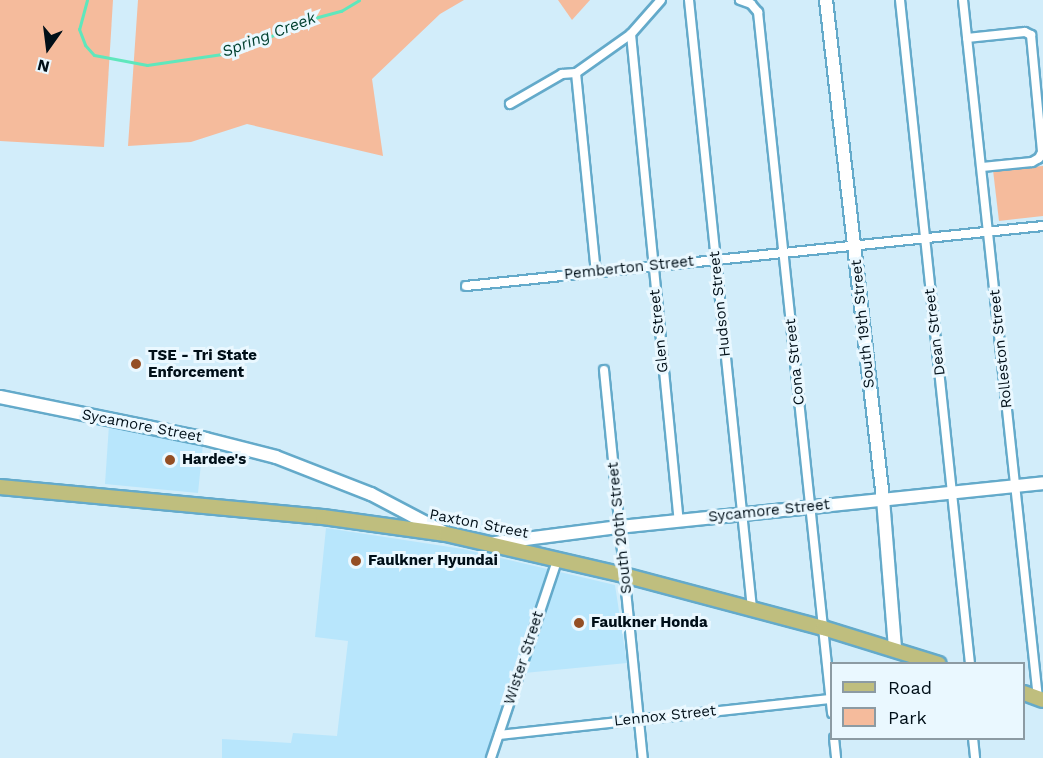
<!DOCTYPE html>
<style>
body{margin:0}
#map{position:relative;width:1043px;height:758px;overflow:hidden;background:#d2edfa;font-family:"Work Sans",sans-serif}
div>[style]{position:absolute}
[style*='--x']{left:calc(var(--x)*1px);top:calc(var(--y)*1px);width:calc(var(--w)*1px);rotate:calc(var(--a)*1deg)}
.built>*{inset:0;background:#b8e6fc}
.green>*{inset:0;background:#f5bb9c}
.stream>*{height:3px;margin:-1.5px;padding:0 1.5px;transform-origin:1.5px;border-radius:1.5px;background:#5fe7bc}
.roads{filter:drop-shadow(2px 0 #64aaca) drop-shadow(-2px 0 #64aaca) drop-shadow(0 2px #64aaca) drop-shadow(0 -2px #64aaca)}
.street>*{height:8px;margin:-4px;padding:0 4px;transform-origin:4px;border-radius:4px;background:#fff}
.secondary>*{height:12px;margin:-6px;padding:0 6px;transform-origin:6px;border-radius:6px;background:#fff}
.primary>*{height:14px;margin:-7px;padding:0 7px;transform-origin:7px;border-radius:7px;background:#bfbe7e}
.dots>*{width:16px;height:16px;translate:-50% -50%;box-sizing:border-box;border:3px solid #eaf8ff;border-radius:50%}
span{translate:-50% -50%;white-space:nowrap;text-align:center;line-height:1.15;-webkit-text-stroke:6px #eaf8ff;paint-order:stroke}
.street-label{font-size:15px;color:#000f18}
.poi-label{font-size:15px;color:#000f18;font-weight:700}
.left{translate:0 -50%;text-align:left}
.water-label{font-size:16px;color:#00402f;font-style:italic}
.legend{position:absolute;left:830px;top:662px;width:195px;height:78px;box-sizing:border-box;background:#eaf8ff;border:2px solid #8c9ba3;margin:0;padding:8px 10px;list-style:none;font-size:18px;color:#000f18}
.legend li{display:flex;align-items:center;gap:12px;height:30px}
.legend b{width:30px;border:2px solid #8c9ba3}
.north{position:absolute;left:18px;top:18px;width:60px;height:60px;-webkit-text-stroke:4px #eaf8ff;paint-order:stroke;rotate:194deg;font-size:16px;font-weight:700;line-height:24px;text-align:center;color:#000f18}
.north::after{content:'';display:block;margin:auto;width:21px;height:27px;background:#000f18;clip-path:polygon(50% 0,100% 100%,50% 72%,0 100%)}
</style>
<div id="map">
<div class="built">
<div style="clip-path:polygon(109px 425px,203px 444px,198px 493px,105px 484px)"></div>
<div style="clip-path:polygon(326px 528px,463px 549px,615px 585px,627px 663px,514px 674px,487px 758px,222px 758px,222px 739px,291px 743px,293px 733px,337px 736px,348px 641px,315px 637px)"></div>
</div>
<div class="green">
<div style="clip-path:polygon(0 0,113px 0,104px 147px,0 141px)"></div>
<div style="clip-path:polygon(138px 0,464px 0,440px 14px,372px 79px,383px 156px,247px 124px,191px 142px,128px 146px)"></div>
<div style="clip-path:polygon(558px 0,590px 0,572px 20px)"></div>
<div style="clip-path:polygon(1043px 166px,1043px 216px,999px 221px,993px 170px)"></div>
</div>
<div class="stream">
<div style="--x:87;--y:0;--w:30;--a:105"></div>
<div style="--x:79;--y:29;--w:17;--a:69"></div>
<div style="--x:85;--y:45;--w:13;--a:48"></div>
<div style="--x:94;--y:55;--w:54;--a:10.7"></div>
<div style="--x:147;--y:65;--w:83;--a:-8.3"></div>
<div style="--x:229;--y:53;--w:96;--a:-22"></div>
<div style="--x:318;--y:17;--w:24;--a:-15"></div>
<div style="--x:341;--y:11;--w:21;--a:-31"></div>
</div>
<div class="roads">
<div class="street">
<div style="--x:689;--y:0;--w:612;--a:84.09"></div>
<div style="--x:740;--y:0;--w:12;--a:20"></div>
<div style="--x:751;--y:4;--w:11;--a:49"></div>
<div style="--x:758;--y:12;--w:705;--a:83.97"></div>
<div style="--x:900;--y:0;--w:668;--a:83.98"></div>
<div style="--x:963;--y:0;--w:702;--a:83.87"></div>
<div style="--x:631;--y:34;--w:489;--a:84.4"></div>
<div style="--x:967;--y:38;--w:58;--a:-5.9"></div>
<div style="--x:1025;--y:32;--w:7;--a:27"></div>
<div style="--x:1031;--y:35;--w:118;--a:84.6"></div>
<div style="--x:1042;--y:152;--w:7;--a:117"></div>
<div style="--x:1039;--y:158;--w:8;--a:150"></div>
<div style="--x:1032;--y:162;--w:50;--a:174.3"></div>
<div style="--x:576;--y:73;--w:200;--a:84.3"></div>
<div style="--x:510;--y:104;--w:60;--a:-30"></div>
<div style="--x:562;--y:74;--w:14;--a:-4"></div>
<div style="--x:576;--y:73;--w:67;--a:-35.3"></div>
<div style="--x:631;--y:34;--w:45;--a:-48.6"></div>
<div style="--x:466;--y:286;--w:580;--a:-5.94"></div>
<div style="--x:604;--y:370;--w:390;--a:84.3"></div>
<div style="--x:499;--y:735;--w:335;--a:-6.2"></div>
<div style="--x:834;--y:738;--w:20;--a:84"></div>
<div style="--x:973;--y:738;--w:20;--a:84"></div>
<div style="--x:491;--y:758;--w:211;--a:-71.5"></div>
</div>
<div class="secondary">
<div style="--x:826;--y:0;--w:502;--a:83.48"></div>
<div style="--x:883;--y:499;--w:149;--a:85.4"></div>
<div style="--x:0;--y:397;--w:210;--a:11.5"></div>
<div style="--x:206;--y:439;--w:72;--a:14.4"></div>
<div style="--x:276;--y:457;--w:102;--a:21.3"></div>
<div style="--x:371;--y:494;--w:84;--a:27.8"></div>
<div style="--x:495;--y:543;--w:125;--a:-7.4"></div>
<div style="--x:619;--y:527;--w:426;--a:-5.9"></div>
</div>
<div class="primary">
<div style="--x:0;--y:487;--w:324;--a:5.3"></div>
<div style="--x:323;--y:517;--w:124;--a:7.9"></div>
<div style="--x:446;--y:534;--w:183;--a:13"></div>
<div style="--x:624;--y:575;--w:206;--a:14.9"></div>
<div style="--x:823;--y:628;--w:121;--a:17.2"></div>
<div style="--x:1024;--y:693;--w:20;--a:20"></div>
</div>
</div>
<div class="dots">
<div style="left:136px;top:364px;background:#944f25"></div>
<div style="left:170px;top:460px;background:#944f25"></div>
<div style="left:356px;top:561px;background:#944f25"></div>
<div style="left:579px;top:623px;background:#944f25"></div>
</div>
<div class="street-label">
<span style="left:629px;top:268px;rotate:-6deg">Pemberton Street</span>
<span style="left:720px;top:304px;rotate:-96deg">Hudson Street</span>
<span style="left:863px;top:324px;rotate:-96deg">South 19th Street</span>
<span style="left:659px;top:331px;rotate:-96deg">Glen Street</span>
<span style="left:935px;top:332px;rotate:-97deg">Dean Street</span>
<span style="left:1001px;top:349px;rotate:-96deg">Rolleston Street</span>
<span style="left:795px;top:362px;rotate:-96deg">Cona Street</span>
<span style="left:142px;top:426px;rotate:11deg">Sycamore Street</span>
<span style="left:769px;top:511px;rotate:-6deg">Sycamore Street</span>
<span style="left:479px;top:524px;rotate:11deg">Paxton Street</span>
<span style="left:620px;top:528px;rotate:-96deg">South 20th Street</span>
<span style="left:524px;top:658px;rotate:-72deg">Wister Street</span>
<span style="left:665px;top:716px;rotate:-6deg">Lennox Street</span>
</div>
<div class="poi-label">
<span class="left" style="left:148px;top:364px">TSE - Tri State<br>Enforcement</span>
<span class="left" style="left:182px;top:460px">Hardee's</span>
<span class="left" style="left:368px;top:561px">Faulkner Hyundai</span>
<span class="left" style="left:591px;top:623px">Faulkner Honda</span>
</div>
<div class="water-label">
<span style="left:269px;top:35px;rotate:-21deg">Spring Creek</span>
</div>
<ul class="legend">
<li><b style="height:8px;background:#bfbe7e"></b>Road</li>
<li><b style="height:16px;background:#f5bb9c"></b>Park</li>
</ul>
<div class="north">N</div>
</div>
